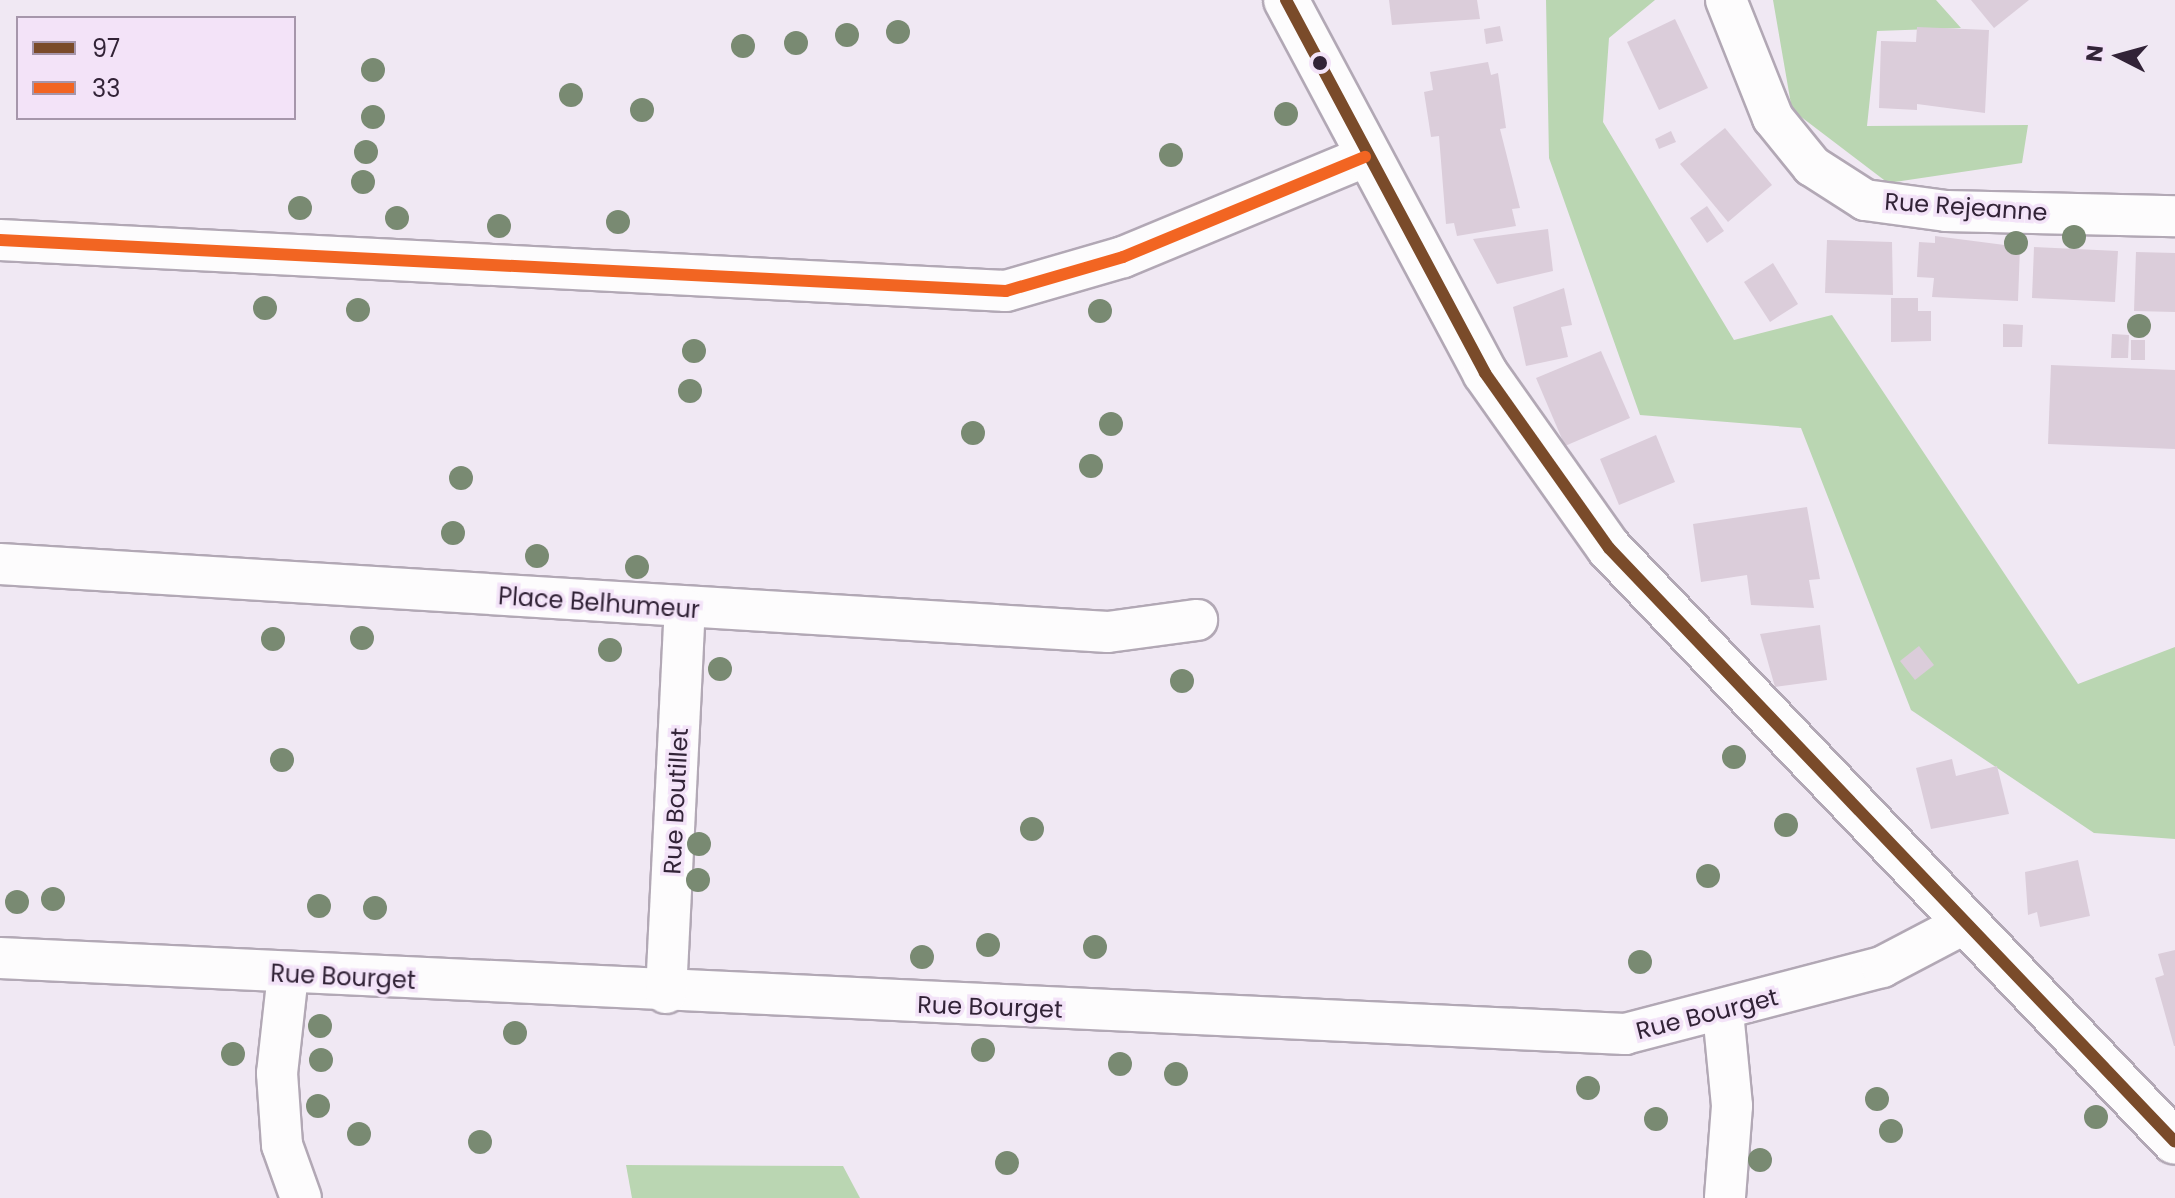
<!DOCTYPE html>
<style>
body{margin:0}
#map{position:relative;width:2175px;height:1198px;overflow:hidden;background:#f0e8f3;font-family:Poppins,sans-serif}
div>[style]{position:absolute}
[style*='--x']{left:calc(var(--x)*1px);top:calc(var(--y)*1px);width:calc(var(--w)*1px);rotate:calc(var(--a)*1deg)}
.forest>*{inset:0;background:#bad6b2}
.building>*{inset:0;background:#dbcdda}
.roads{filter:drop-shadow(2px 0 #b2a8b5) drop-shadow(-2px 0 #b2a8b5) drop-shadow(0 2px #b2a8b5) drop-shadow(0 -2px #b2a8b5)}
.street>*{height:40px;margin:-20px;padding:0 20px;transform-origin:20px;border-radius:20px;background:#fdfcfd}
.secondary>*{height:44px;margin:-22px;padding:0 22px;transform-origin:22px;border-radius:22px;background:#fdfcfd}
.bus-1>*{height:12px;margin:-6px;padding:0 6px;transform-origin:6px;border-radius:6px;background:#7a4b2a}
.bus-2>*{height:12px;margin:-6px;padding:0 6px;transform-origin:6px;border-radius:6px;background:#f26522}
.trees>*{width:24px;height:24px;margin:-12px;border-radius:50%;background:#798a72}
.dots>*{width:22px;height:22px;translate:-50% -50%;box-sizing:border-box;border:4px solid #f3e3f8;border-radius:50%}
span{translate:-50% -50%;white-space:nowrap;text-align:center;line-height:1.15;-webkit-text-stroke:7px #f3e3f8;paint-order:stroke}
.street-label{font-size:24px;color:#322337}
.legend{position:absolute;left:16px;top:16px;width:280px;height:104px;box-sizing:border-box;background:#f3e3f8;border:2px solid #a696ab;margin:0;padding:10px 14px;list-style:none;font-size:24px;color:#322337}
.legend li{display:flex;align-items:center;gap:16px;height:40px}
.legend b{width:40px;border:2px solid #a696ab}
.north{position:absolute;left:2079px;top:16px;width:80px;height:80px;-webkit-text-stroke:6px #f3e3f8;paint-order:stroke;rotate:276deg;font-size:22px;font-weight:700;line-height:32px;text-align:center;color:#322337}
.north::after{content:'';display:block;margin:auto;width:28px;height:36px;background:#322337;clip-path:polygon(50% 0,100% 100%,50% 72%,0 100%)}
</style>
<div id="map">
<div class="forest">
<div style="clip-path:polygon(1546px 0,1655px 0,1609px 38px,1603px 122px,1734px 340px,1832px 315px,2078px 684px,2175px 647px,2175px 839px,2094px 833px,1911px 710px,1801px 428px,1640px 415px,1549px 158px)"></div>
<div style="clip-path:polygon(1773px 0,1936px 0,1961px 28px,1877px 31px,1867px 126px,2028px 125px,2022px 163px,1888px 183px,1792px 110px)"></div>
<div style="clip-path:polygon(626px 1165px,843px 1166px,860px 1198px,632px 1198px)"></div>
</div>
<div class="building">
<div style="clip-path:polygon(1389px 0,1477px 0,1480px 19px,1392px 25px)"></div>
<div style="clip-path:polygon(1971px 0,2029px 0,1994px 28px)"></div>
<div style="clip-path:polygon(1675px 19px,1708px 88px,1659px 110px,1627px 42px)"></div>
<div style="clip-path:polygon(1500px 26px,1503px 41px,1486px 44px,1484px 29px)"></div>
<div style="clip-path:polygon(1917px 27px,1989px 30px,1985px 113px,1917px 104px,1917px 110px,1879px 108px,1881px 41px,1916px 42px)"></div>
<div style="clip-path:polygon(1488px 62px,1491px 75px,1498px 73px,1506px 128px,1500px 129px,1520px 208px,1512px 209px,1516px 226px,1457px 236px,1454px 223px,1446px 224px,1439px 136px,1431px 137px,1424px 92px,1433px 90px,1430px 72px)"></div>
<div style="clip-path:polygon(1725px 128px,1772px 185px,1728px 222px,1680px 164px)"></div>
<div style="clip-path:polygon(1671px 131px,1676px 142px,1659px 149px,1655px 139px)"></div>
<div style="clip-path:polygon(1707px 206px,1724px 231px,1707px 243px,1690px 218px)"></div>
<div style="clip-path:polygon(1548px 229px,1553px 271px,1497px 284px,1473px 239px)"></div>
<div style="clip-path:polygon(1935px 236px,2020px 247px,2018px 301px,1932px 297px,1934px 278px,1917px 277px,1919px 242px,1935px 243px)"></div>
<div style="clip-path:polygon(1827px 240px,1892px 242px,1893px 295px,1825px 293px)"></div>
<div style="clip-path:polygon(2034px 247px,2118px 251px,2115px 302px,2032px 298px)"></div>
<div style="clip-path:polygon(2136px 252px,2175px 253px,2175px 312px,2134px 311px)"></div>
<div style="clip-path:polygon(1773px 263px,1798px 304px,1770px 322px,1744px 282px)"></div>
<div style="clip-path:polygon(1564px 288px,1572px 325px,1561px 327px,1568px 357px,1526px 366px,1513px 307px)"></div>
<div style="clip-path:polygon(1891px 298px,1918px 298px,1918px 311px,1931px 311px,1931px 341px,1891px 342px)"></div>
<div style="clip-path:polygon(2003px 324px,2023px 325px,2022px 347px,2003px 347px)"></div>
<div style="clip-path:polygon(2112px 334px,2129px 335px,2128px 358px,2111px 358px)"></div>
<div style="clip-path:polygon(2131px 340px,2145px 340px,2145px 360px,2131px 360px)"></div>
<div style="clip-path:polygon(1601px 351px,1630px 418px,1565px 446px,1536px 378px)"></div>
<div style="clip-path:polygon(2051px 365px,2175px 370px,2175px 449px,2048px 444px)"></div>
<div style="clip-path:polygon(1656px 435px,1675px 482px,1619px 505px,1600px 459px)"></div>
<div style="clip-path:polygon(1807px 507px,1820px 579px,1809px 580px,1814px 608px,1751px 605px,1747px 575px,1701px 582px,1693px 524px)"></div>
<div style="clip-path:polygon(1820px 625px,1827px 680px,1775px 687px,1760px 634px)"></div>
<div style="clip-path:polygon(1919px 646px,1934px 665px,1915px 680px,1900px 661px)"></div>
<div style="clip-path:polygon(1952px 759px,1956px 776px,1997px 766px,2009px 814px,1931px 829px,1916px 768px)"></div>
<div style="clip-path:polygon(2078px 860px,2090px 916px,2040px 927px,2037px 912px,2028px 915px,2025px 872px)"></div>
<div style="clip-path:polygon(2175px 950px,2175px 1046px,2174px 1046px,2155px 978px,2164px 975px,2158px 954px)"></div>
</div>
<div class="roads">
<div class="street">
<div style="--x:1726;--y:0;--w:127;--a:68.3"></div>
<div style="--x:1773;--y:118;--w:62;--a:50.9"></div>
<div style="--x:1812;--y:166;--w:63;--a:32.7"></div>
<div style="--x:1865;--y:200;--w:82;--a:7.7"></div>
<div style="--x:1946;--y:211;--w:229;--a:1.3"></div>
<div style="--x:0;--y:240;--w:1007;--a:2.9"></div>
<div style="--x:1006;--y:291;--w:122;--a:-16.2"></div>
<div style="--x:1123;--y:257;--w:262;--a:-22.5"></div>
<div style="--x:0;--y:564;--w:1110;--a:3.51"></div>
<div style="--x:1108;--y:632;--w:90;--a:-7.7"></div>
<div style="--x:0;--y:958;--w:1627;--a:2.68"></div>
<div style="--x:1625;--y:1034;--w:266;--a:-14.6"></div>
<div style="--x:1882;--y:967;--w:90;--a:-27.7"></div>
<div style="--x:288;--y:974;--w:100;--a:96.3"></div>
<div style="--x:277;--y:1073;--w:72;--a:86"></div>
<div style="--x:282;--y:1145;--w:56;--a:70.3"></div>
<div style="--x:666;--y:993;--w:384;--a:-87.2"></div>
<div style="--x:1723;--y:1012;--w:94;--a:84.5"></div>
<div style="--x:1732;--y:1106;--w:92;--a:94.4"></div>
</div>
<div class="secondary">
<div style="--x:1286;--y:0;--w:423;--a:61.9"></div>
<div style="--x:1485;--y:373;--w:214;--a:54.7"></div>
<div style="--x:1609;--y:548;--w:820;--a:46.38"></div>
</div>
</div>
<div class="bus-1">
<div style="--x:1286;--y:0;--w:423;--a:61.9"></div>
<div style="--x:1485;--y:373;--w:214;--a:54.7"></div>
<div style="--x:1609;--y:548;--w:820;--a:46.38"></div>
</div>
<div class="bus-2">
<div style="--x:0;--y:240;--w:1007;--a:2.9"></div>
<div style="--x:1006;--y:291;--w:122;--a:-16.2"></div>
<div style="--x:1123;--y:257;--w:262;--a:-22.5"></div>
</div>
<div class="trees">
<div style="left:898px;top:32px"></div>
<div style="left:847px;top:35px"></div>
<div style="left:796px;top:43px"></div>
<div style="left:743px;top:46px"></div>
<div style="left:373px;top:70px"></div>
<div style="left:571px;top:95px"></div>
<div style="left:642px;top:110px"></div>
<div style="left:1286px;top:114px"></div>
<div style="left:373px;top:117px"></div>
<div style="left:366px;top:152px"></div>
<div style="left:1171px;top:155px"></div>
<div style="left:363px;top:182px"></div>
<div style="left:300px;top:208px"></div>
<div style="left:397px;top:218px"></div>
<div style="left:618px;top:222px"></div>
<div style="left:499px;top:226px"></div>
<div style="left:2074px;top:237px"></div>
<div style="left:2016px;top:243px"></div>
<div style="left:265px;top:308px"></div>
<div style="left:358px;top:310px"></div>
<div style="left:1100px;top:311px"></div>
<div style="left:2139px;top:326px"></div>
<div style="left:694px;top:351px"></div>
<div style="left:690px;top:391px"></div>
<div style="left:1111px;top:424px"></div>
<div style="left:973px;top:433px"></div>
<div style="left:1091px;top:466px"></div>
<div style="left:461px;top:478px"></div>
<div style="left:453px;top:533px"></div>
<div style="left:537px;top:556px"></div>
<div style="left:637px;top:567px"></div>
<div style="left:362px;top:638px"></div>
<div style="left:273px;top:639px"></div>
<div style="left:610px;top:650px"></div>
<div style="left:720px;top:669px"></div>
<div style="left:1182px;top:681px"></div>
<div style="left:1734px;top:757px"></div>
<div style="left:282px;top:760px"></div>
<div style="left:1786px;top:825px"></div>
<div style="left:1032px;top:829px"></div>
<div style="left:699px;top:844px"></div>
<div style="left:1708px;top:876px"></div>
<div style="left:698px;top:880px"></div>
<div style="left:53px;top:899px"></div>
<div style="left:17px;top:902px"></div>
<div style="left:319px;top:906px"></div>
<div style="left:375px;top:908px"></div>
<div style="left:988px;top:945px"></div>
<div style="left:1095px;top:947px"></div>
<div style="left:922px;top:957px"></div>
<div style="left:1640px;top:962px"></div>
<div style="left:320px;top:1026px"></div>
<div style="left:515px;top:1033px"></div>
<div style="left:983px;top:1050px"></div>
<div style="left:233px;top:1054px"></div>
<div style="left:321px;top:1060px"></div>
<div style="left:1120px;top:1064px"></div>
<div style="left:1176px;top:1074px"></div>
<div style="left:1588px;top:1088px"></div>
<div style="left:1877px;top:1099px"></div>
<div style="left:318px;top:1106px"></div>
<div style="left:2096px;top:1117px"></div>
<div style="left:1656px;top:1119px"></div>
<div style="left:1891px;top:1131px"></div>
<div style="left:359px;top:1134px"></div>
<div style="left:480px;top:1142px"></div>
<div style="left:1760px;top:1160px"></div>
<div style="left:1007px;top:1163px"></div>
</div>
<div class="dots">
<div style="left:1320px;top:63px;background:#322337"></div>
</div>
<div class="street-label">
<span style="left:1966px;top:207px;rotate:4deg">Rue Rejeanne</span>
<span style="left:599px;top:603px;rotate:4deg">Place Belhumeur</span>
<span style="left:676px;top:801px;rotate:-87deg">Rue Boutillet</span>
<span style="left:343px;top:977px;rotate:3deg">Rue Bourget</span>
<span style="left:990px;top:1007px;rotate:2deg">Rue Bourget</span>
<span style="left:1707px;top:1014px;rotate:-14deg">Rue Bourget</span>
</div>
<ul class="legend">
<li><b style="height:10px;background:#7a4b2a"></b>97</li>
<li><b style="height:10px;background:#f26522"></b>33</li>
</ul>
<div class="north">N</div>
</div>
